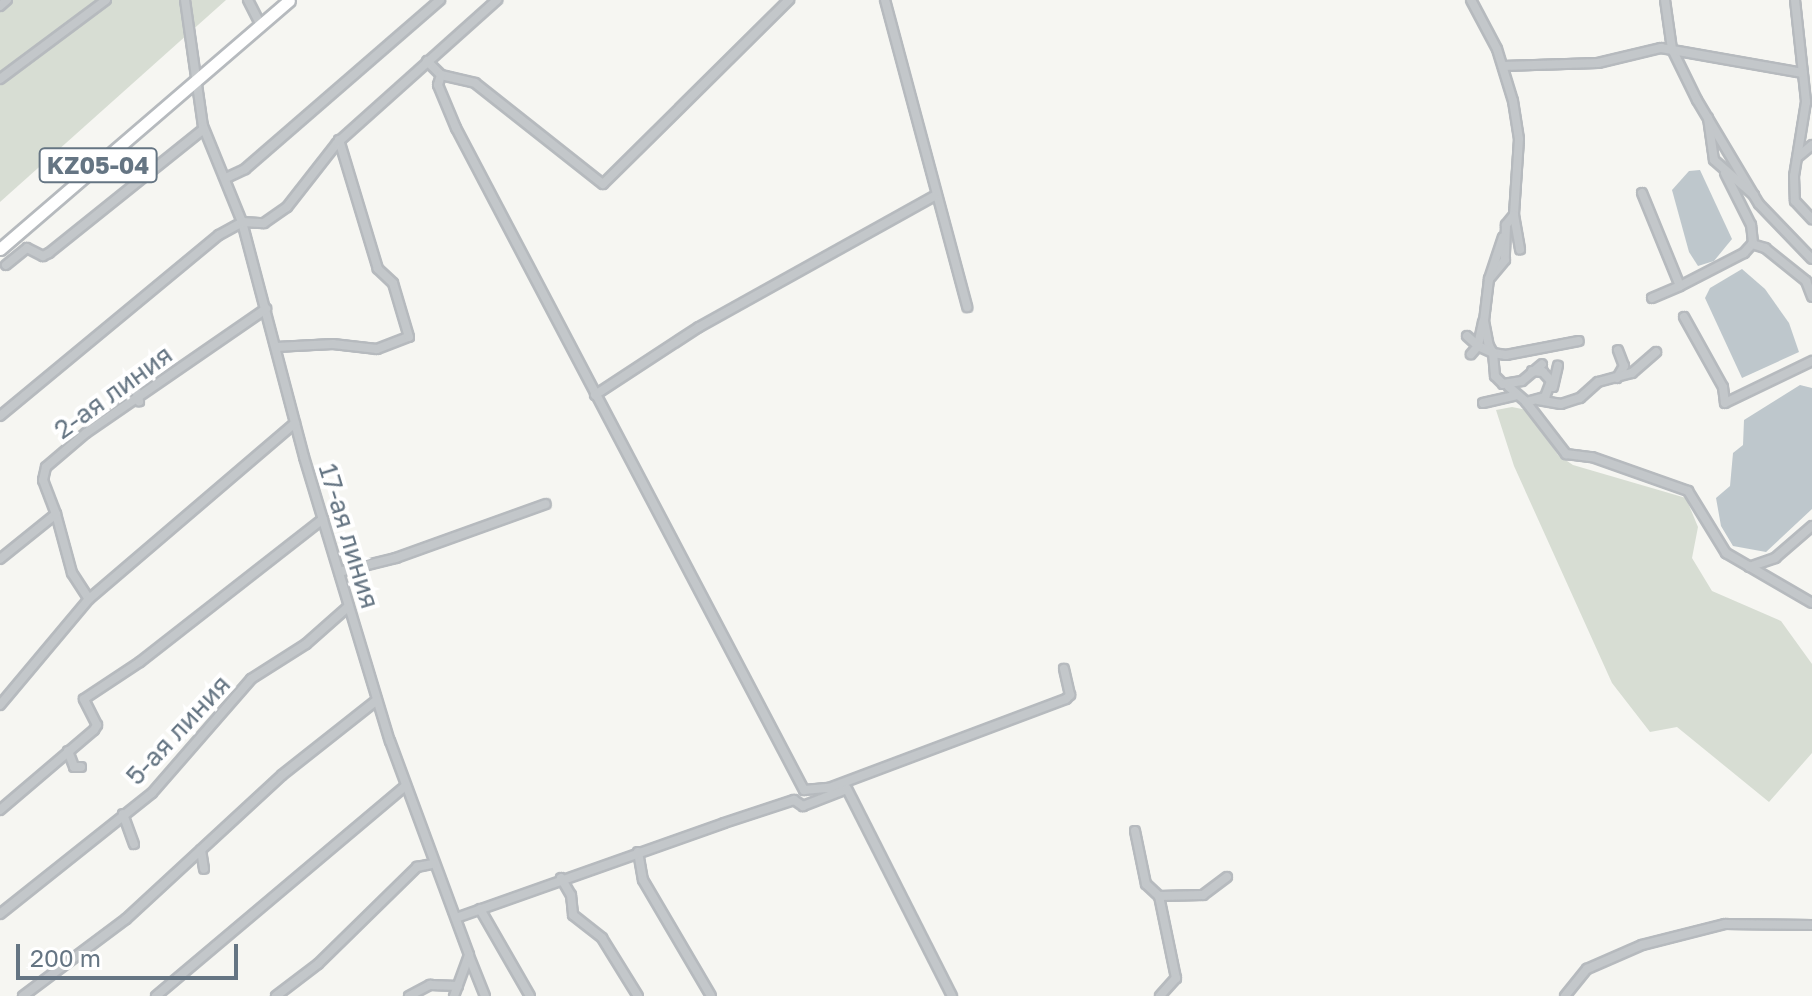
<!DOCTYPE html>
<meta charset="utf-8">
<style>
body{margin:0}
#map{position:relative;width:1812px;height:996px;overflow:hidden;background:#f6f6f2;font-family:"Golos Text",sans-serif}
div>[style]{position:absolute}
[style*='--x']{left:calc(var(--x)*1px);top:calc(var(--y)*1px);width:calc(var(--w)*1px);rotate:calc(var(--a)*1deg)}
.green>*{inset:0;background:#d7ddd3}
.water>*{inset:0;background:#bec7cc}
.roads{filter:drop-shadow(2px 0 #b6babe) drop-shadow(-2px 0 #b6babe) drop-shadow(0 2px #b6babe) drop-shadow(0 -2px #b6babe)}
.minor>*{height:8px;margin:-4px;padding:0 4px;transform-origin:4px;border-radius:4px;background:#c3c7ca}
.major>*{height:11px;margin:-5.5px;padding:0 5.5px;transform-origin:5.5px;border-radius:5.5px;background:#fff}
span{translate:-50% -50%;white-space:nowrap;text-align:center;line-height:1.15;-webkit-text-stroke:8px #fff;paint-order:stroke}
.shield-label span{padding:2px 6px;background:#fff;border:2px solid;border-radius:6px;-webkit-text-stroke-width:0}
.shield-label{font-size:24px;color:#657583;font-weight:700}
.street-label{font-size:26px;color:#657583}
.scale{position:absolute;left:16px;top:944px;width:222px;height:36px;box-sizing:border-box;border:4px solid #657583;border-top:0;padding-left:10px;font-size:24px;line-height:28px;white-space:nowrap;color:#657583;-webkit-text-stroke:6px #fff;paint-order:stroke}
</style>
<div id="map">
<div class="green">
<div style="clip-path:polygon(0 0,226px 0,0 202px)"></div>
<div style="clip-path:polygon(1512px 407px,1528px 410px,1558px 455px,1573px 465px,1686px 498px,1698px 527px,1692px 558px,1712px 591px,1781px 621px,1812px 664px,1812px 753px,1769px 802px,1677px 727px,1650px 732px,1612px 683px,1514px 466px,1496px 410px)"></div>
</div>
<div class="water">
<div style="clip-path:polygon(1700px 170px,1732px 239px,1714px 261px,1698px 266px,1689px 252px,1672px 190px,1689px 171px)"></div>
<div style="clip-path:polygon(1742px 269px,1765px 289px,1789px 323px,1799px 352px,1742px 378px,1705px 298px,1710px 288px)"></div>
<div style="clip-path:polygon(1800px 385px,1812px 388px,1812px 509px,1766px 552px,1733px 546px,1721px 526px,1716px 498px,1730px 486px,1733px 453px,1743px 445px,1744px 420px)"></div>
</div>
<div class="roads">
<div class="minor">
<div style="--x:185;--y:0;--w:127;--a:81.9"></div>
<div style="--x:203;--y:126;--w:104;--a:67.9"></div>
<div style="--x:242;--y:222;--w:243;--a:75.2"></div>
<div style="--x:304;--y:457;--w:297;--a:73.2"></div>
<div style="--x:390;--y:741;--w:228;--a:69.7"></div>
<div style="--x:469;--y:955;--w:44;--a:110.1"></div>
<div style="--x:248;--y:0;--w:28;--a:63"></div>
<div style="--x:885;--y:0;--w:318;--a:75"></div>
<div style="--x:1471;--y:0;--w:55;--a:62"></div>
<div style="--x:1497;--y:49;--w:54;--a:72.9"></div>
<div style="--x:1513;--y:101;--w:38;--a:81"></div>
<div style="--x:1519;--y:139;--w:76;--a:93.8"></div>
<div style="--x:1514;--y:215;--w:35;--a:80"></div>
<div style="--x:1665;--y:0;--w:49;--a:81.9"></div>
<div style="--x:1672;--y:49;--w:57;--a:63.9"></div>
<div style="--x:1697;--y:100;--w:121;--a:59.2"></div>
<div style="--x:1759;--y:204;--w:76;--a:46.1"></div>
<div style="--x:1795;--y:0;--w:103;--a:83.8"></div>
<div style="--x:1806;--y:102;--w:75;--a:99.2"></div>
<div style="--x:1794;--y:176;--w:25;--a:88"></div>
<div style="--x:1795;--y:201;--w:25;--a:47"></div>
<div style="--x:0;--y:6;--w:9;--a:-41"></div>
<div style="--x:427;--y:61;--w:20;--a:45"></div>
<div style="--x:441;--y:75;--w:35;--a:13"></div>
<div style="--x:475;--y:83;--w:163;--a:38.3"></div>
<div style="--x:603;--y:184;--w:262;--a:-44.7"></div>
<div style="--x:1503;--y:66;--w:95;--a:-1.8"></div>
<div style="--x:1598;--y:63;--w:65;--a:-13.4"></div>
<div style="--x:1661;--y:48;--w:144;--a:10"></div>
<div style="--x:441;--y:75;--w:10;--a:107"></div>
<div style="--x:438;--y:85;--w:47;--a:67.3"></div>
<div style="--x:456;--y:128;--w:748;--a:62.27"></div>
<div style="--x:804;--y:790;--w:25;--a:-5"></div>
<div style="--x:829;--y:788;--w:253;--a:-20.6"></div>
<div style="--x:1066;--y:699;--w:6;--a:-45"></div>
<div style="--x:1070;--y:695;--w:27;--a:-103"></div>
<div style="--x:0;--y:79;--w:132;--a:-36.7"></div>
<div style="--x:1708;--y:118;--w:42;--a:81.9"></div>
<div style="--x:1714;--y:160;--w:53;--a:41.2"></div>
<div style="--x:1799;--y:156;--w:17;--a:-40"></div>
<div style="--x:226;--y:178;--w:21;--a:-25"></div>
<div style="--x:245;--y:169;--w:258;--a:-40.9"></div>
<div style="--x:1642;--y:193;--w:100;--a:67.8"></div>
<div style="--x:1680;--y:286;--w:72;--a:-27.3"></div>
<div style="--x:1744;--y:253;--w:13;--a:-48"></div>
<div style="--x:1753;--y:243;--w:18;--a:-96"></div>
<div style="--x:1751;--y:225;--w:58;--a:-116.6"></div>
<div style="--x:1514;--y:215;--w:13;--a:129"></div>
<div style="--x:1506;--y:225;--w:35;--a:92"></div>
<div style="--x:1505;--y:260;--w:25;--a:130"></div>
<div style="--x:1489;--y:279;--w:42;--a:96.8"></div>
<div style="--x:1484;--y:321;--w:25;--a:79"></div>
<div style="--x:1489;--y:346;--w:8;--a:60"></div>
<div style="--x:1493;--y:353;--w:13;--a:9"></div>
<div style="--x:1506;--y:355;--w:74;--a:-10.9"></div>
<div style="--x:1752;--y:244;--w:14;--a:17"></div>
<div style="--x:1765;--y:248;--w:53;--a:38.8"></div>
<div style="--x:1806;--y:281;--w:17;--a:69"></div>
<div style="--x:6;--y:265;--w:27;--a:-39"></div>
<div style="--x:27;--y:248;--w:18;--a:27"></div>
<div style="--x:43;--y:256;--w:7;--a:-27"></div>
<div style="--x:49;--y:253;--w:198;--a:-38.7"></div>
<div style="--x:1489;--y:279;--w:44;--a:-71.6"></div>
<div style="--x:1652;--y:298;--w:30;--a:-23"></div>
<div style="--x:1684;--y:317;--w:80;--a:60.9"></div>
<div style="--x:1723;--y:387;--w:16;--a:83"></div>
<div style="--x:1725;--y:403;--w:97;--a:-25.8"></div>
<div style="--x:1483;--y:322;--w:25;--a:102"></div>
<div style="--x:1478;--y:346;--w:17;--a:25"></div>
<div style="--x:1493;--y:353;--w:23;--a:85"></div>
<div style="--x:1495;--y:376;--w:11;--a:45"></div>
<div style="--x:1503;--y:384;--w:19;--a:-9"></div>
<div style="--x:1522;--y:381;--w:26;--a:-40"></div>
<div style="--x:1467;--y:336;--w:15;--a:42"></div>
<div style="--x:1478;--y:346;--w:11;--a:131"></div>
<div style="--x:276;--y:347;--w:57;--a:-3"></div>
<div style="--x:333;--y:344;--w:44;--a:6.5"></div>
<div style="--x:377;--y:349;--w:34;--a:-21"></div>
<div style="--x:409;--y:337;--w:56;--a:-106.5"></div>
<div style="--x:393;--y:283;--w:21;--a:-137"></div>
<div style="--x:378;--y:269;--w:135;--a:-106.8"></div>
<div style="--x:1617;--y:378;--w:14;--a:-60"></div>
<div style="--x:1624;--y:366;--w:17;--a:-111"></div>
<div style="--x:134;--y:381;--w:21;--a:76"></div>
<div style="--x:1509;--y:387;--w:23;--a:41"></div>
<div style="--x:1526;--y:402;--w:20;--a:-15"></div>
<div style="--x:1545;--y:397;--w:17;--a:-69"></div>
<div style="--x:1551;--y:381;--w:12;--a:-132"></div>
<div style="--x:1543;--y:372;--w:11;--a:-175"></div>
<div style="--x:1553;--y:387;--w:22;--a:-77"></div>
<div style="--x:595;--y:395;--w:124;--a:-33.2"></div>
<div style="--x:699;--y:327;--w:269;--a:-29.1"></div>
<div style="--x:1538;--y:400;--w:23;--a:10"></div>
<div style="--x:1561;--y:404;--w:20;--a:-18"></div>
<div style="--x:1580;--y:398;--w:24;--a:-42"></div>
<div style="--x:1598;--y:382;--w:35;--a:-15"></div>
<div style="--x:1632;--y:373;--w:32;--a:-41"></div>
<div style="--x:1526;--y:402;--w:66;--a:52.4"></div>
<div style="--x:1566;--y:454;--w:26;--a:7"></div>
<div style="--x:1592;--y:457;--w:102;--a:19.5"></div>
<div style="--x:1688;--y:491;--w:73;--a:58.5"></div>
<div style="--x:1726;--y:553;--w:99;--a:30.2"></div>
<div style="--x:1483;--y:403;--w:32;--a:-13"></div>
<div style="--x:0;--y:416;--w:284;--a:-39.6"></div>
<div style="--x:219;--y:235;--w:26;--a:-29"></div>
<div style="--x:242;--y:222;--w:22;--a:3"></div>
<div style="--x:264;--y:223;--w:28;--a:-35"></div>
<div style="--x:287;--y:207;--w:81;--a:-52"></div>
<div style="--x:337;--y:143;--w:215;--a:-41.8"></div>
<div style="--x:56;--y:514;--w:61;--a:74.8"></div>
<div style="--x:72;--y:573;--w:31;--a:57"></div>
<div style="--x:0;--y:559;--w:72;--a:-38.8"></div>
<div style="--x:56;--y:514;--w:36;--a:-111"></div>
<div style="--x:43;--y:480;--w:13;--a:-77"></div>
<div style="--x:46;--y:467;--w:52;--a:-40.4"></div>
<div style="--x:86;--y:433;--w:219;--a:-34.6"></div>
<div style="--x:1749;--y:567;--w:28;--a:-19"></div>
<div style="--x:1775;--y:558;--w:49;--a:-40.9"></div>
<div style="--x:339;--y:572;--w:59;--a:-13.8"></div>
<div style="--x:396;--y:558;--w:159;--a:-19.8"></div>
<div style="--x:0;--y:705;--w:138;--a:-50"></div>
<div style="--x:89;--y:599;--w:271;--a:-40.5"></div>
<div style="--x:68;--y:751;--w:17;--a:69"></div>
<div style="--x:74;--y:767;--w:7;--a:0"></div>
<div style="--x:0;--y:810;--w:123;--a:-40.4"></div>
<div style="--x:94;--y:730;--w:6;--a:-59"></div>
<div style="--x:97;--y:725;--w:29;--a:-117"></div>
<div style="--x:84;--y:699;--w:67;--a:-33.5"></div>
<div style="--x:140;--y:662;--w:232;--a:-38"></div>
<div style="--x:123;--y:814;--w:32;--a:70"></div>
<div style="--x:1135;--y:831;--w:54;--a:78.3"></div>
<div style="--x:1146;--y:884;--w:18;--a:43"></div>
<div style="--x:1159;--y:896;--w:44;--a:-1.3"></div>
<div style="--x:1203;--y:895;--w:30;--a:-37"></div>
<div style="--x:201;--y:850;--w:19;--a:81"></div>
<div style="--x:638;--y:852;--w:28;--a:80"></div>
<div style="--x:643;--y:880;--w:134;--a:59.6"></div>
<div style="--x:561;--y:878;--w:20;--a:60"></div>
<div style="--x:571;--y:895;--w:20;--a:84"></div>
<div style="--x:573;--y:915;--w:37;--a:38"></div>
<div style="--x:602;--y:938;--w:68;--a:58.2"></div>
<div style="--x:1159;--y:896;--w:84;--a:78.3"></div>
<div style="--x:1176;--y:978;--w:24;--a:132"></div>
<div style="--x:480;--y:909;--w:100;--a:60.1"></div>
<div style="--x:0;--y:914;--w:194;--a:-38.5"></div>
<div style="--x:152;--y:793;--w:151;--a:-49"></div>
<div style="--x:251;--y:679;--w:65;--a:-32.5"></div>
<div style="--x:306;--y:644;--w:57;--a:-41.5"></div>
<div style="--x:456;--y:918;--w:284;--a:-19.5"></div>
<div style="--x:724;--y:823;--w:74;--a:-18.2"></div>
<div style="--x:794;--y:800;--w:11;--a:34"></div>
<div style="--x:803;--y:806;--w:47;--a:-21.1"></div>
<div style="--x:847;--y:789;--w:232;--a:63.1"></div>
<div style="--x:469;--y:956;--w:43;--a:68.2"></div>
<div style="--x:23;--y:996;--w:129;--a:-36.8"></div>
<div style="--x:126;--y:919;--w:212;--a:-42.7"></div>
<div style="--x:282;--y:775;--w:121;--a:-38.3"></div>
<div style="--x:156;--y:996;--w:326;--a:-40.1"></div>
<div style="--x:276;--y:996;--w:53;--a:-37.3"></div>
<div style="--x:318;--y:964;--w:139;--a:-44.4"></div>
<div style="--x:417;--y:867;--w:16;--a:-11"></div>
<div style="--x:409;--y:996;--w:24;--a:-28"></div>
<div style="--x:430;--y:985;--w:28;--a:2"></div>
<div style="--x:1565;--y:996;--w:35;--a:-51"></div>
<div style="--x:1587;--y:969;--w:60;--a:-23.6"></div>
<div style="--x:1642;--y:945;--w:86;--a:-14.2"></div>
<div style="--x:1725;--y:924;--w:87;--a:0.7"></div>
</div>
<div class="major">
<div style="--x:0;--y:249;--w:381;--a:-40.7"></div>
</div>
</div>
<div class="shield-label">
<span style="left:98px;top:165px">KZ05-04</span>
</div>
<div class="street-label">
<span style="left:113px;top:392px;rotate:-36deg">2-ая линия</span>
<span style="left:349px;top:536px;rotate:73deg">17-ая линия</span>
<span style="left:178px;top:730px;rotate:-47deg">5-ая линия</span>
</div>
<div class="scale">200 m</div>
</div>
